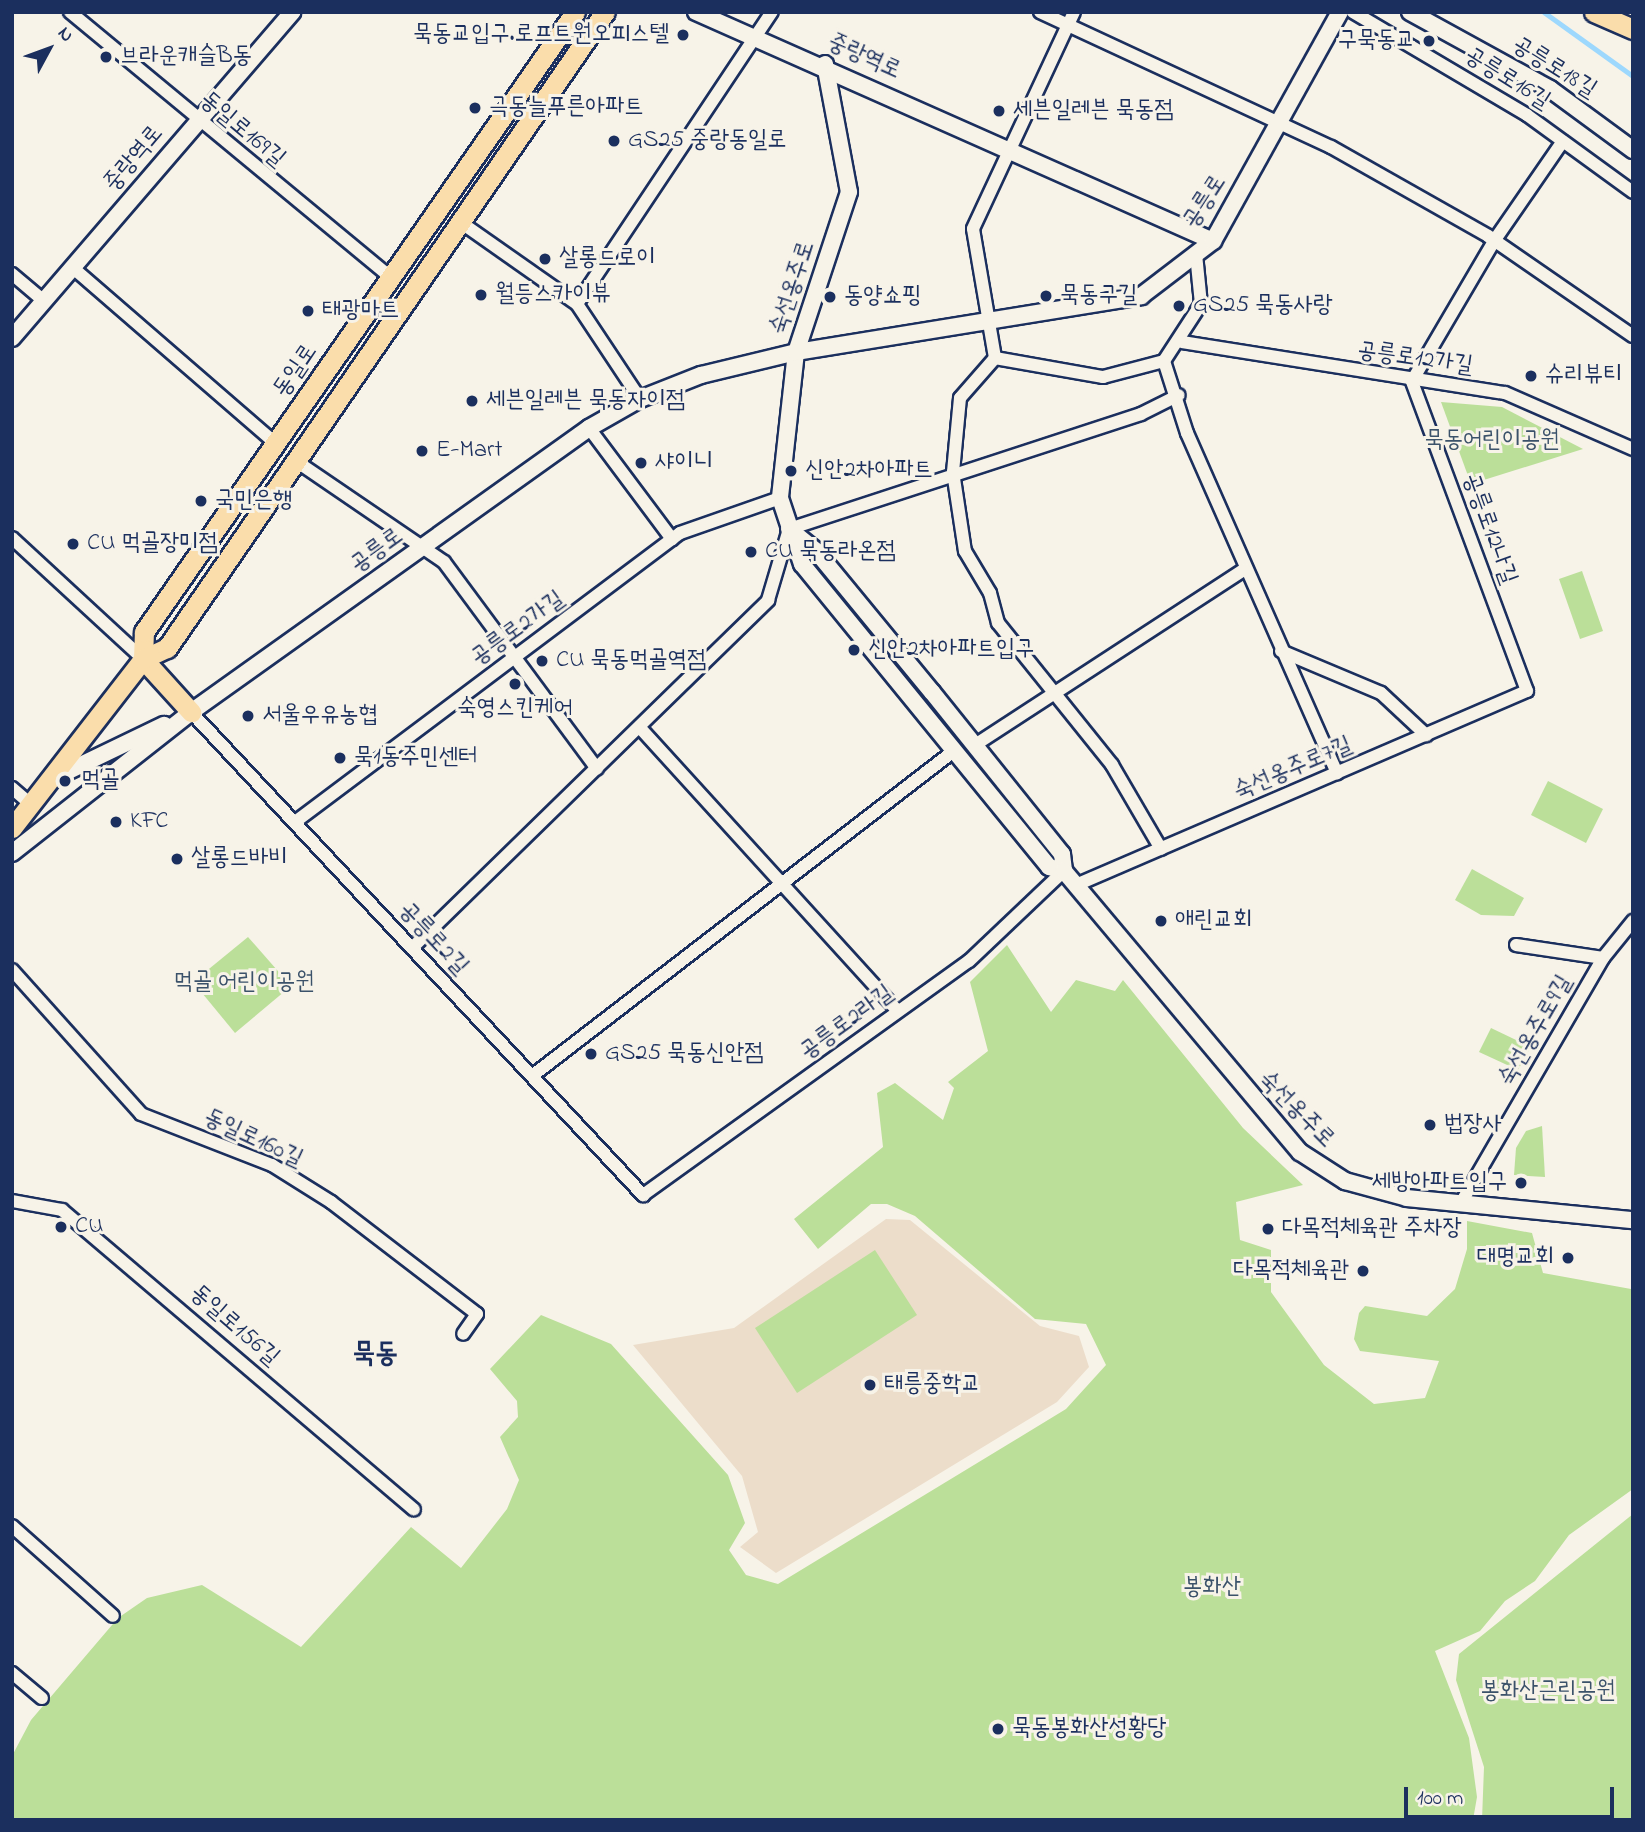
<!DOCTYPE html>
<meta charset="utf-8">
<style>
body{margin:0}
#map{position:relative;width:1645px;height:1832px;overflow:hidden;background:#f7f3e8;font-family:"Indie Flower","Poor Story",sans-serif}
div>[style]{position:absolute}
[style*='--x']{left:calc(var(--x)*1px);top:calc(var(--y)*1px);width:calc(var(--w)*1px);rotate:calc(var(--a)*1deg)}
.built>*{inset:0;background:#ecddca}
.green>*{inset:0;background:#bbdf99}
.stream>*{height:4.5px;margin:-2.25px;padding:0 2.25px;transform-origin:2.25px;border-radius:2.25px;background:#9dd8fd}
.roads{filter:drop-shadow(2px 0 #1b2f5e) drop-shadow(-2px 0 #1b2f5e) drop-shadow(0 2px #1b2f5e) drop-shadow(0 -2px #1b2f5e)}
.minor>*{height:12px;margin:-6px;padding:0 6px;transform-origin:6px;border-radius:6px;background:#f7f3e8}
.tertiary>*{height:16px;margin:-8px;padding:0 8px;transform-origin:8px;border-radius:8px;background:#f7f3e8}
.primary>*{height:19px;margin:-9.5px;padding:0 9.5px;transform-origin:9.5px;border-radius:9.5px;background:#faddab}
.trunk>*{height:19px;margin:-9.5px;padding:0 9.5px;transform-origin:9.5px;border-radius:9.5px;background:#faddab}
.dots>*{width:19px;height:19px;translate:-50% -50%;box-sizing:border-box;border:4px solid #f7f3e8;border-radius:50%}
span{translate:-50% -50%;white-space:nowrap;text-align:center;line-height:1.15;-webkit-text-stroke:6px #f7f3e8;paint-order:stroke}
.poi-label{font-size:24px;color:#1b2f5e}
.right{translate:-100% -50%;text-align:right}
.left{translate:0 -50%;text-align:left}
.street-label{font-size:24px;color:#1b2f5e}
.park-label{font-size:24px;color:#3b526a}
.quarter-label{font-size:28px;color:#1b2f5e;font-weight:700}
.frame{position:absolute;inset:0;border:14px solid #1b2f5e;pointer-events:none}
.north{position:absolute;left:14px;top:14px;width:70px;height:70px;-webkit-text-stroke:5px #f7f3e8;paint-order:stroke;rotate:49deg;font-size:19px;font-weight:700;line-height:28px;text-align:center;color:#1b2f5e}
.north::after{content:'';display:block;margin:auto;width:24px;height:32px;background:#1b2f5e;clip-path:polygon(50% 0,100% 100%,50% 72%,0 100%)}
.scale{position:absolute;left:1404px;top:1787px;width:210px;height:32px;box-sizing:border-box;border:4px solid #1b2f5e;border-top:0;padding-left:9px;font-size:21px;line-height:24px;white-space:nowrap;color:#1b2f5e;-webkit-text-stroke:5px #f7f3e8;paint-order:stroke}
</style>
<div id="map">
<div class="built">
<div style="clip-path:polygon(886px 1219px,910px 1220px,1040px 1326px,1079px 1336px,1089px 1367px,1057px 1402px,776px 1573px,740px 1547px,758px 1532px,742px 1476px,633px 1345px,734px 1328px)"></div>
</div>
<div class="green">
<div style="clip-path:polygon(1441px 402px,1502px 407px,1583px 449px,1471px 484px)"></div>
<div style="clip-path:polygon(1582px 571px,1603px 631px,1580px 639px,1559px 579px)"></div>
<div style="clip-path:polygon(1548px 781px,1603px 809px,1586px 843px,1531px 815px)"></div>
<div style="clip-path:polygon(1472px 869px,1524px 898px,1514px 916px,1481px 915px,1455px 900px)"></div>
<div style="clip-path:polygon(248px 937px,291px 986px,235px 1033px,193px 982px)"></div>
<div style="clip-path:polygon(1007px 945px,1051px 1012px,1076px 980px,1115px 991px,1123px 980px,1243px 1128px,1303px 1185px,1236px 1202px,1240px 1240px,1271px 1250px,1271px 1292px,1324px 1365px,1374px 1404px,1425px 1398px,1439px 1361px,1360px 1351px,1354px 1339px,1359px 1313px,1365px 1306px,1427px 1316px,1455px 1289px,1467px 1249px,1467px 1221px,1532px 1233px,1543px 1273px,1631px 1289px,1633px 1489px,1569px 1535px,1535px 1581px,1505px 1601px,1480px 1631px,1435px 1651px,1469px 1738px,1477px 1797px,1473px 1820px,12px 1820px,12px 1756px,31px 1720px,118px 1618px,147px 1598px,202px 1585px,301px 1647px,411px 1527px,461px 1568px,507px 1509px,519px 1480px,500px 1437px,518px 1417px,517px 1401px,490px 1369px,541px 1315px,611px 1344px,728px 1475px,745px 1523px,729px 1550px,746px 1575px,778px 1584px,1066px 1409px,1106px 1365px,1086px 1324px,1035px 1319px,915px 1216px,887px 1204px,871px 1204px,818px 1249px,794px 1219px,883px 1147px,877px 1093px,895px 1083px,943px 1120px,954px 1088px,948px 1082px,988px 1051px,970px 982px)"></div>
<div style="clip-path:polygon(1491px 1028px,1531px 1047px,1518px 1070px,1479px 1052px)"></div>
<div style="clip-path:polygon(1542px 1126px,1545px 1177px,1514px 1175px,1516px 1148px,1526px 1131px)"></div>
<div style="clip-path:polygon(875px 1250px,917px 1315px,797px 1393px,755px 1328px)"></div>
<div style="clip-path:polygon(1633px 1514px,1633px 1820px,1482px 1820px,1484px 1767px,1456px 1680px,1459px 1654px)"></div>
</div>
<div class="stream">
<div style="--x:1544;--y:12;--w:110;--a:35.7"></div>
</div>
<div class="roads">
<div class="minor">
<div style="--x:70;--y:12;--w:415;--a:39.6"></div>
<div style="--x:1040;--y:12;--w:321;--a:24.9"></div>
<div style="--x:1331;--y:147;--w:180;--a:29.5"></div>
<div style="--x:1488;--y:236;--w:176;--a:34.6"></div>
<div style="--x:1074;--y:12;--w:239;--a:115"></div>
<div style="--x:973;--y:229;--w:131;--a:80.3"></div>
<div style="--x:995;--y:358;--w:53;--a:131.2"></div>
<div style="--x:960;--y:398;--w:74;--a:95.4"></div>
<div style="--x:953;--y:472;--w:80;--a:81.4"></div>
<div style="--x:965;--y:551;--w:49;--a:59.2"></div>
<div style="--x:990;--y:593;--w:31;--a:75"></div>
<div style="--x:998;--y:623;--w:182;--a:51.2"></div>
<div style="--x:1112;--y:765;--w:97;--a:59.7"></div>
<div style="--x:1353;--y:12;--w:202;--a:30.6"></div>
<div style="--x:1527;--y:115;--w:131;--a:36"></div>
<div style="--x:459;--y:221;--w:144;--a:35.1"></div>
<div style="--x:577;--y:304;--w:114;--a:56.4"></div>
<div style="--x:1196;--y:254;--w:50;--a:84.3"></div>
<div style="--x:1201;--y:304;--w:68;--a:123"></div>
<div style="--x:1164;--y:361;--w:76;--a:72.3"></div>
<div style="--x:1187;--y:433;--w:372;--a:66.2"></div>
<div style="--x:72;--y:267;--w:270;--a:40.9"></div>
<div style="--x:12;--y:274;--w:42;--a:40.2"></div>
<div style="--x:577;--y:304;--w:351;--a:-56.3"></div>
<div style="--x:1182;--y:342;--w:327;--a:9"></div>
<div style="--x:1505;--y:393;--w:140;--a:23.6"></div>
<div style="--x:995;--y:358;--w:110;--a:10"></div>
<div style="--x:1103;--y:377;--w:63;--a:-14.7"></div>
<div style="--x:589;--y:428;--w:139;--a:53.2"></div>
<div style="--x:296;--y:461;--w:179;--a:34.3"></div>
<div style="--x:444;--y:562;--w:257;--a:53.5"></div>
<div style="--x:12;--y:538;--w:178;--a:42.7"></div>
<div style="--x:1281;--y:651;--w:108;--a:22.8"></div>
<div style="--x:1381;--y:693;--w:62;--a:43"></div>
<div style="--x:191;--y:712;--w:662;--a:46.9"></div>
<div style="--x:643;--y:1195;--w:401;--a:-35.7"></div>
<div style="--x:969;--y:961;--w:131;--a:-43.5"></div>
<div style="--x:642;--y:730;--w:380;--a:47.7"></div>
<div style="--x:975;--y:745;--w:322;--a:-33.1"></div>
<div style="--x:12;--y:788;--w:28;--a:41"></div>
<div style="--x:295;--y:822;--w:481;--a:-36.9"></div>
<div style="--x:680;--y:533;--w:106;--a:-19.3"></div>
<div style="--x:1076;--y:885;--w:491;--a:-23.3"></div>
<div style="--x:1527;--y:691;--w:331;--a:-110.4"></div>
<div style="--x:1412;--y:381;--w:162;--a:-59.6"></div>
<div style="--x:1494;--y:241;--w:121;--a:-55.4"></div>
<div style="--x:1516;--y:945;--w:88;--a:8.5"></div>
<div style="--x:412;--y:948;--w:498;--a:-44.3"></div>
<div style="--x:768;--y:600;--w:74;--a:-73.5"></div>
<div style="--x:789;--y:529;--w:370;--a:-18.1"></div>
<div style="--x:1141;--y:414;--w:42;--a:-26.6"></div>
<div style="--x:12;--y:970;--w:193;--a:48.1"></div>
<div style="--x:141;--y:1114;--w:141;--a:21.3"></div>
<div style="--x:272;--y:1165;--w:70;--a:32.1"></div>
<div style="--x:331;--y:1202;--w:184;--a:37.5"></div>
<div style="--x:477;--y:1314;--w:24;--a:125"></div>
<div style="--x:532;--y:1076;--w:534;--a:-37.62"></div>
<div style="--x:12;--y:1201;--w:51;--a:10.2"></div>
<div style="--x:62;--y:1210;--w:462;--a:40.4"></div>
<div style="--x:1461;--y:1203;--w:283;--a:-59.9"></div>
<div style="--x:1603;--y:958;--w:48;--a:-51"></div>
<div style="--x:12;--y:1526;--w:135;--a:41.7"></div>
<div style="--x:12;--y:1673;--w:39;--a:40"></div>
</div>
<div class="tertiary">
<div style="--x:696;--y:12;--w:565;--a:23.89"></div>
<div style="--x:1410;--y:12;--w:160;--a:28.8"></div>
<div style="--x:1550;--y:89;--w:103;--a:36.3"></div>
<div style="--x:825;--y:64;--w:130;--a:79.4"></div>
<div style="--x:849;--y:192;--w:169;--a:108.3"></div>
<div style="--x:796;--y:352;--w:147;--a:96.3"></div>
<div style="--x:780;--y:498;--w:70;--a:71.6"></div>
<div style="--x:802;--y:564;--w:391;--a:50.8"></div>
<div style="--x:1049;--y:867;--w:16;--a:15"></div>
<div style="--x:12;--y:338;--w:430;--a:-49.3"></div>
<div style="--x:789;--y:529;--w:35;--a:39"></div>
<div style="--x:816;--y:551;--w:183;--a:50.6"></div>
<div style="--x:932;--y:692;--w:208;--a:51.3"></div>
<div style="--x:1062;--y:854;--w:17;--a:83"></div>
<div style="--x:1064;--y:871;--w:367;--a:50"></div>
<div style="--x:1300;--y:1152;--w:54;--a:32.8"></div>
<div style="--x:1345;--y:1181;--w:64;--a:15.3"></div>
<div style="--x:1407;--y:1198;--w:227;--a:5.6"></div>
<div style="--x:58;--y:776;--w:118;--a:-25.7"></div>
<div style="--x:12;--y:853;--w:228;--a:-38.2"></div>
<div style="--x:191;--y:712;--w:489;--a:-35.5"></div>
<div style="--x:589;--y:428;--w:59;--a:-29.6"></div>
<div style="--x:640;--y:399;--w:66;--a:-21.5"></div>
<div style="--x:701;--y:375;--w:98;--a:-13.6"></div>
<div style="--x:796;--y:352;--w:350;--a:-9.2"></div>
<div style="--x:1141;--y:296;--w:91;--a:-37.4"></div>
<div style="--x:1213;--y:241;--w:262;--a:-61"></div>
</div>
<div class="primary">
<div style="--x:143;--y:659;--w:27;--a:-88"></div>
<div style="--x:144;--y:632;--w:755;--a:-55.19"></div>
<div style="--x:143;--y:659;--w:72;--a:47.8"></div>
<div style="--x:12;--y:828;--w:214;--a:-52.2"></div>
<div style="--x:143;--y:659;--w:26;--a:-25"></div>
<div style="--x:167;--y:648;--w:772;--a:-55.45"></div>
</div>
<div class="trunk">
<div style="--x:1594;--y:12;--w:43;--a:23.6"></div>
</div>
</div>
<div class="dots">
<div style="left:683px;top:35px;background:#1b2f5e"></div>
<div style="left:1429px;top:41px;background:#1b2f5e"></div>
<div style="left:106px;top:57px;background:#1b2f5e"></div>
<div style="left:475px;top:108px;background:#1b2f5e"></div>
<div style="left:999px;top:111px;background:#1b2f5e"></div>
<div style="left:614px;top:141px;background:#1b2f5e"></div>
<div style="left:545px;top:259px;background:#1b2f5e"></div>
<div style="left:481px;top:295px;background:#1b2f5e"></div>
<div style="left:1046px;top:296px;background:#1b2f5e"></div>
<div style="left:830px;top:297px;background:#1b2f5e"></div>
<div style="left:1179px;top:306px;background:#1b2f5e"></div>
<div style="left:308px;top:311px;background:#1b2f5e"></div>
<div style="left:1531px;top:376px;background:#1b2f5e"></div>
<div style="left:472px;top:401px;background:#1b2f5e"></div>
<div style="left:422px;top:451px;background:#1b2f5e"></div>
<div style="left:641px;top:463px;background:#1b2f5e"></div>
<div style="left:791px;top:471px;background:#1b2f5e"></div>
<div style="left:201px;top:501px;background:#1b2f5e"></div>
<div style="left:73px;top:544px;background:#1b2f5e"></div>
<div style="left:751px;top:552px;background:#1b2f5e"></div>
<div style="left:854px;top:650px;background:#1b2f5e"></div>
<div style="left:542px;top:661px;background:#1b2f5e"></div>
<div style="left:515px;top:684px;background:#1b2f5e"></div>
<div style="left:248px;top:716px;background:#1b2f5e"></div>
<div style="left:340px;top:758px;background:#1b2f5e"></div>
<div style="left:65px;top:781px;background:#1b2f5e"></div>
<div style="left:116px;top:822px;background:#1b2f5e"></div>
<div style="left:177px;top:859px;background:#1b2f5e"></div>
<div style="left:1161px;top:921px;background:#1b2f5e"></div>
<div style="left:591px;top:1054px;background:#1b2f5e"></div>
<div style="left:1430px;top:1125px;background:#1b2f5e"></div>
<div style="left:1521px;top:1183px;background:#1b2f5e"></div>
<div style="left:61px;top:1227px;background:#1b2f5e"></div>
<div style="left:1268px;top:1229px;background:#1b2f5e"></div>
<div style="left:1568px;top:1258px;background:#1b2f5e"></div>
<div style="left:1363px;top:1271px;background:#1b2f5e"></div>
<div style="left:870px;top:1385px;background:#1b2f5e"></div>
<div style="left:998px;top:1729px;background:#1b2f5e"></div>
</div>
<div class="poi-label">
<span class="right" style="left:669px;top:35px">묵동교입구.로프트원오피스텔</span>
<span class="right" style="left:1415px;top:41px">구묵동교</span>
<span class="left" style="left:120px;top:57px">브라운캐슬B동</span>
<span class="left" style="left:489px;top:108px">극동늘푸른아파트</span>
<span class="left" style="left:1013px;top:111px">세븐일레븐 묵동점</span>
<span class="left" style="left:628px;top:141px">GS25 중랑동일로</span>
<span class="left" style="left:559px;top:259px">살롱드로이</span>
<span class="left" style="left:495px;top:295px">월등스카이뷰</span>
<span class="left" style="left:1060px;top:296px">묵동구길</span>
<span class="left" style="left:844px;top:297px">동양쇼핑</span>
<span class="left" style="left:1193px;top:306px">GS25 묵동사랑</span>
<span class="left" style="left:322px;top:311px">태광마트</span>
<span class="left" style="left:1545px;top:376px">슈리뷰티</span>
<span class="left" style="left:486px;top:401px">세븐일레븐 묵동자이점</span>
<span class="left" style="left:436px;top:451px">E-Mart</span>
<span class="left" style="left:655px;top:463px">샤이니</span>
<span class="left" style="left:805px;top:471px">신안2차아파트</span>
<span class="left" style="left:215px;top:501px">국민은행</span>
<span class="left" style="left:87px;top:544px">CU 먹골장미점</span>
<span class="left" style="left:765px;top:552px">CU 묵동라온점</span>
<span class="left" style="left:868px;top:650px">신안2차아파트입구</span>
<span class="left" style="left:556px;top:661px">CU 묵동먹골역점</span>
<span style="left:515px;top:709px">숙영스킨케어</span>
<span class="left" style="left:262px;top:716px">서울우유농협</span>
<span class="left" style="left:354px;top:758px">묵1동주민센터</span>
<span class="left" style="left:81px;top:781px">먹골</span>
<span class="left" style="left:130px;top:822px">KFC</span>
<span class="left" style="left:191px;top:859px">살롱드바비</span>
<span class="left" style="left:1175px;top:921px">애린교회</span>
<span class="left" style="left:605px;top:1054px">GS25 묵동신안점</span>
<span class="left" style="left:1444px;top:1125px">법장사</span>
<span class="right" style="left:1507px;top:1183px">세방아파트입구</span>
<span class="left" style="left:75px;top:1227px">CU</span>
<span class="left" style="left:1282px;top:1229px">다목적체육관 주차장</span>
<span class="right" style="left:1554px;top:1258px">대명교회</span>
<span class="right" style="left:1349px;top:1271px">다목적체육관</span>
<span class="left" style="left:884px;top:1385px">태릉중학교</span>
<span class="left" style="left:1012px;top:1729px">묵동봉화산성황당</span>
</div>
<div class="street-label">
<span style="left:864px;top:57px;rotate:24deg">중랑역로</span>
<span style="left:1554px;top:68px;rotate:32deg">공릉로18길</span>
<span style="left:1507px;top:79px;rotate:32deg">공릉로16길</span>
<span style="left:242px;top:130px;rotate:40deg">동일로169길</span>
<span style="left:134px;top:159px;rotate:-50deg">중랑역로</span>
<span style="left:1205px;top:202px;rotate:-57deg">공릉로</span>
<span style="left:793px;top:288px;rotate:-72deg">숙선옹주로</span>
<span style="left:1415px;top:359px;rotate:8deg">공릉로12가길</span>
<span style="left:296px;top:371px;rotate:-56deg">동일로</span>
<span style="left:1489px;top:529px;rotate:70deg">공릉로12나길</span>
<span style="left:377px;top:551px;rotate:-36deg">공릉로</span>
<span style="left:518px;top:629px;rotate:-36deg">공릉로2가길</span>
<span style="left:1293px;top:769px;rotate:-23deg">숙선옹주로7길</span>
<span style="left:433px;top:939px;rotate:47deg">공릉로2길</span>
<span style="left:847px;top:1023px;rotate:-36deg">공릉로2라길</span>
<span style="left:1536px;top:1031px;rotate:-60deg">숙선옹주로9길</span>
<span style="left:1296px;top:1110px;rotate:45deg">숙선옹주로</span>
<span style="left:253px;top:1139px;rotate:25deg">동일로160길</span>
<span style="left:234px;top:1326px;rotate:41deg">동일로156길</span>
</div>
<div class="park-label">
<span style="left:1492px;top:441px">묵동어린이공원</span>
<span style="left:244px;top:983px">먹골 어린이공원</span>
<span style="left:1212px;top:1588px">봉화산</span>
<span style="left:1548px;top:1692px">봉화산근린공원</span>
</div>
<div class="quarter-label">
<span style="left:375px;top:1355px">묵동</span>
</div>
<div class="frame"></div>
<div class="north">N</div>
<div class="scale">100 m</div>
</div>
